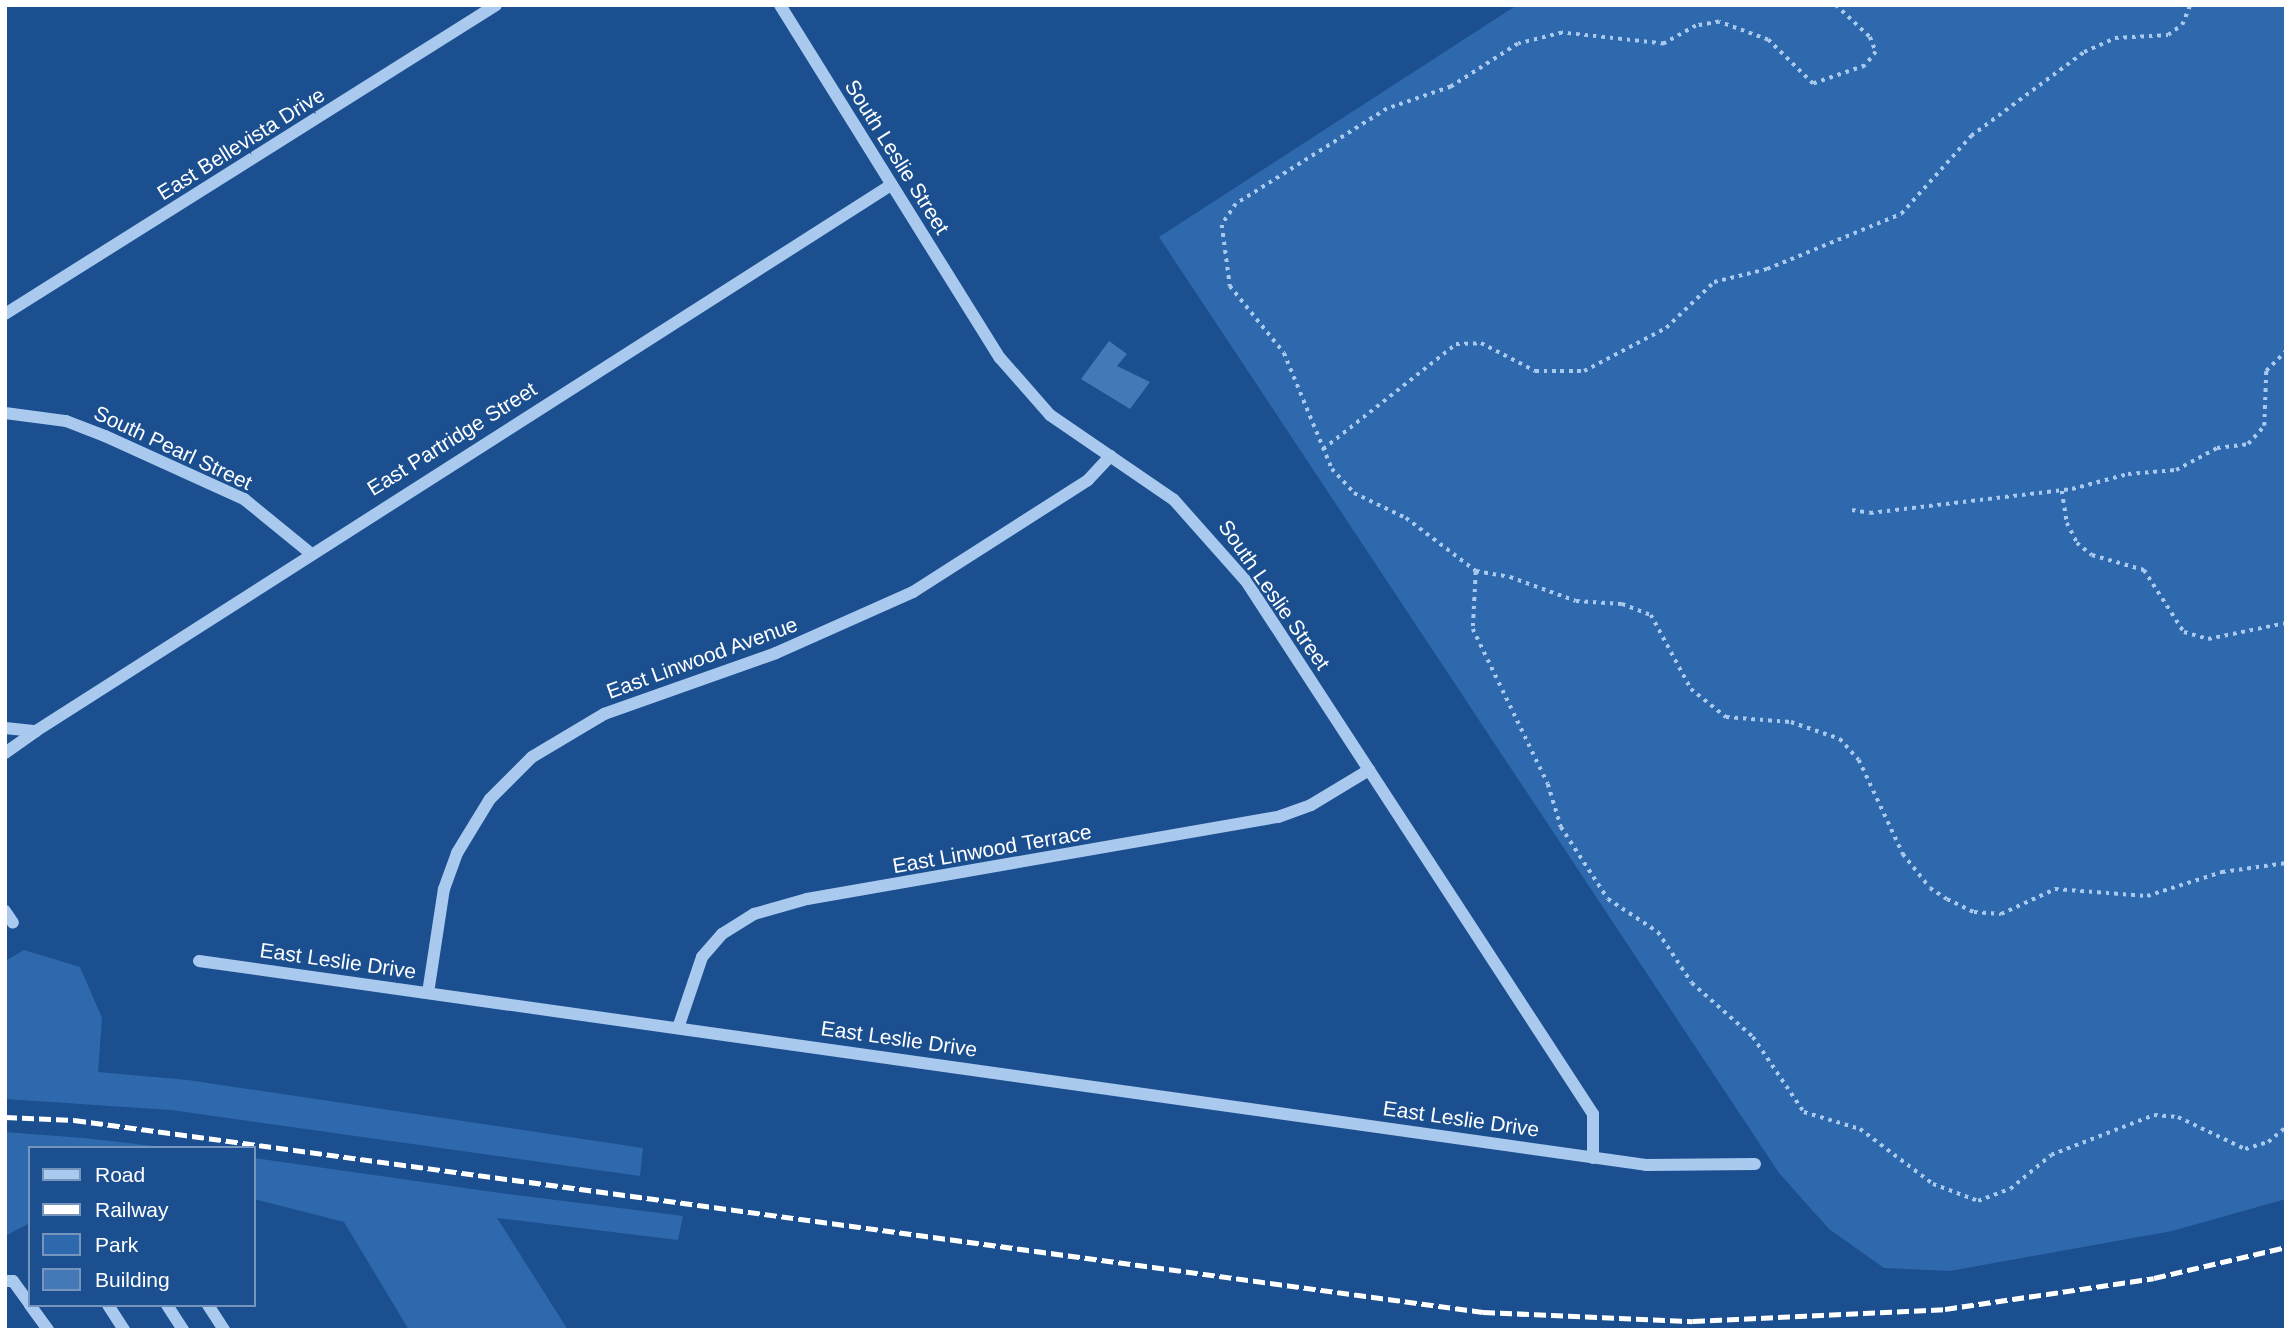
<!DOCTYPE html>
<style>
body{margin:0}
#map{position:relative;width:2291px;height:1335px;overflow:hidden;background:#1b4f8f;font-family:Arial,sans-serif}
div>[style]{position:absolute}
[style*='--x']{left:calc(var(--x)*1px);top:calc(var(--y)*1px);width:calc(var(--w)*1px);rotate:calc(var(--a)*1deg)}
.green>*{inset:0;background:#2e69ad}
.building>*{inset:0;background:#4478b7}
.path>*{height:3.5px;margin-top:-1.75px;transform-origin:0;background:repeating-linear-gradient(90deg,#a9c9ee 0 3.5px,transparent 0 8.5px)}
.minor>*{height:12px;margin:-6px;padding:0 6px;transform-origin:6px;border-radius:6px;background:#a9c9ee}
.rail>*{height:5px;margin-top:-2.5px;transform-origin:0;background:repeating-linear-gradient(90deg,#fff 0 12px,transparent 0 17px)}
span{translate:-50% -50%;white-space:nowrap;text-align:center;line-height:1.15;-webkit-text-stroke:5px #1b4f8f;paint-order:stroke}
.street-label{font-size:21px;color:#fff}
.frame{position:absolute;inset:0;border:7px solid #fff;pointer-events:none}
.legend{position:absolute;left:28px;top:1146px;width:228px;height:161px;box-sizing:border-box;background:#1b4f8f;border:2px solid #7695bc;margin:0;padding:9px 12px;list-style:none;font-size:21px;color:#fff}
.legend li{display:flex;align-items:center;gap:14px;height:35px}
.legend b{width:35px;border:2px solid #7695bc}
</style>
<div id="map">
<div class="green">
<div style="clip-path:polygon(1517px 5px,2286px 5px,2286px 1199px,2172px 1231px,1950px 1271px,1884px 1268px,1829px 1229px,1779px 1173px,1159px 237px)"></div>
<div style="clip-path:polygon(24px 950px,80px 967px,102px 1018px,98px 1072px,188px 1080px,643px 1148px,640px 1176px,171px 1110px,5px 1099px,5px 961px)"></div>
<div style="clip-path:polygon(5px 1132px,84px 1138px,171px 1148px,30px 1148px,30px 1223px,5px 1236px)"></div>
<div style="clip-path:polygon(254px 1158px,493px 1192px,683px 1216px,678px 1240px,497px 1218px,568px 1330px,409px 1330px,344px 1222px,254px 1199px)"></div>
</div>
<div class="building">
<div style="clip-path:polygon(1109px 341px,1127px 354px,1117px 366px,1150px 382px,1130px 409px,1081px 379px)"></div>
</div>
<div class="path">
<div style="--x:1836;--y:5;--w:47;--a:43.3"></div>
<div style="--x:1870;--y:37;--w:16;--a:68"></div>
<div style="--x:1876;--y:52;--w:18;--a:128"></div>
<div style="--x:1865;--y:66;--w:55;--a:160.9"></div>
<div style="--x:1813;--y:84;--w:63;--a:-135.6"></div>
<div style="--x:1768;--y:40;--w:52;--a:-159.8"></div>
<div style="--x:1719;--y:22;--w:23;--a:170"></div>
<div style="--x:1696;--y:26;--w:37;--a:151"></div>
<div style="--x:1664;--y:44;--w:103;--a:-173.8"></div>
<div style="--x:1562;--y:33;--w:45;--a:166"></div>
<div style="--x:1518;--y:44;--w:80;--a:147.3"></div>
<div style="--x:1451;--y:87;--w:68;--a:161"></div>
<div style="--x:1387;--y:109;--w:178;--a:147.8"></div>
<div style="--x:1236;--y:204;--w:25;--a:124"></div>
<div style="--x:1222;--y:225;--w:62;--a:82.5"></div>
<div style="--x:1230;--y:286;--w:86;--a:51.1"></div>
<div style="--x:1284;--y:353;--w:126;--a:67.5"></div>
<div style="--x:1332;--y:469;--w:33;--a:47"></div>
<div style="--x:1354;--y:493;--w:58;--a:25.7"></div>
<div style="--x:1406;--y:518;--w:88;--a:37.1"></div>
<div style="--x:1476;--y:571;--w:35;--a:10"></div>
<div style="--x:1510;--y:577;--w:70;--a:20"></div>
<div style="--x:1576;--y:601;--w:46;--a:3.7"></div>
<div style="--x:1622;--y:604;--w:31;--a:21"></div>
<div style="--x:1651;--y:615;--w:84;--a:61.6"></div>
<div style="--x:1691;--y:689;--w:45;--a:38.7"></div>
<div style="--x:1726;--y:717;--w:65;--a:4.4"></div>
<div style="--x:1791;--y:722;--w:52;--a:19.1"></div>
<div style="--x:1840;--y:739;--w:28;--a:48"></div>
<div style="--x:1859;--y:760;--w:104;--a:64.9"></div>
<div style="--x:1903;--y:854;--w:43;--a:51.5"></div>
<div style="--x:1930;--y:888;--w:20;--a:33"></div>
<div style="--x:1947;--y:899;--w:30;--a:26"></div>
<div style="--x:1974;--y:912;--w:27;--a:4"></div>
<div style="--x:2001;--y:914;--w:60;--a:-24.8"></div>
<div style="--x:2055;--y:889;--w:92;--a:4.4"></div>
<div style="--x:2147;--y:896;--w:79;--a:-17.7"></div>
<div style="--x:2222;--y:872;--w:65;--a:-8"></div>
<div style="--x:1323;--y:449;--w:169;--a:-38.3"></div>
<div style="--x:1456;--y:344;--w:25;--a:-2"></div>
<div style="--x:1481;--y:343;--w:61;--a:27.4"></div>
<div style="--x:1535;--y:371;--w:49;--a:0"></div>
<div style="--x:1584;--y:371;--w:93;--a:-27.7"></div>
<div style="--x:1666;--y:328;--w:66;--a:-43.8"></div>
<div style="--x:1714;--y:282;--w:55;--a:-13.8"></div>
<div style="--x:1767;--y:269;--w:145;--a:-22.3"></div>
<div style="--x:1901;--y:214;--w:105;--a:-48.1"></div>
<div style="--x:1971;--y:136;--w:141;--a:-36.6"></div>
<div style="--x:2084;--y:52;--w:34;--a:-24"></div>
<div style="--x:2115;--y:38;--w:53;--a:-3.2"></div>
<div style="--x:2168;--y:35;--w:17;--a:-36"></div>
<div style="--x:2182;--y:25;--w:22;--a:-68"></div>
<div style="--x:2062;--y:491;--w:32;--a:81"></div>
<div style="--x:2067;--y:523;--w:22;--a:63"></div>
<div style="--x:2077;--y:543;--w:19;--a:39"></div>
<div style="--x:2092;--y:555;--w:54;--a:16.1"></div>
<div style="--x:2144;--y:570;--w:74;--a:57.2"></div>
<div style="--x:2184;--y:632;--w:25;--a:16"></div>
<div style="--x:2208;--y:639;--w:80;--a:-11.6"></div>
<div style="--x:1852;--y:510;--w:18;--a:9"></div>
<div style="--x:1870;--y:513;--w:203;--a:-6.8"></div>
<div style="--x:2072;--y:489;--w:58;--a:-15"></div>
<div style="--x:2128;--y:474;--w:48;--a:-4.8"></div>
<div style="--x:2176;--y:470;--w:47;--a:-28.2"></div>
<div style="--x:2217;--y:448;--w:31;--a:-7"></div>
<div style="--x:2248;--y:444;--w:24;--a:-48"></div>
<div style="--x:2264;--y:426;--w:55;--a:-87.9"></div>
<div style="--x:2266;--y:371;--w:28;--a:-45"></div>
<div style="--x:1476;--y:572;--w:57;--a:93"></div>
<div style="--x:1473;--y:629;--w:172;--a:64.2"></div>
<div style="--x:1548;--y:784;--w:45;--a:73.2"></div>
<div style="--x:1561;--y:827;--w:86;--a:56.9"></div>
<div style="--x:1608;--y:899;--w:60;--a:33.4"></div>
<div style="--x:1658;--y:932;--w:61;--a:56.3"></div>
<div style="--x:1692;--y:983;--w:81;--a:41.5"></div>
<div style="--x:1753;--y:1037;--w:91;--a:55.8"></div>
<div style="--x:1804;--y:1112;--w:59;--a:16.9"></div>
<div style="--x:1860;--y:1129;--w:91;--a:37"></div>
<div style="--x:1933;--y:1184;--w:48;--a:20.7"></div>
<div style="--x:1978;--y:1201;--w:34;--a:-21"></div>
<div style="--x:2010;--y:1189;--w:53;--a:-39.7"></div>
<div style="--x:2051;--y:1155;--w:110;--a:-21.2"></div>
<div style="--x:2154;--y:1115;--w:24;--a:5"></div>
<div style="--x:2178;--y:1117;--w:74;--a:25.5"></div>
<div style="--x:2245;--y:1149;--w:24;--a:-17"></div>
<div style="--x:2268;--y:1142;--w:23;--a:-40"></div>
</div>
<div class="minor">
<div style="--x:780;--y:5;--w:416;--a:58.1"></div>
<div style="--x:1000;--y:358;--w:76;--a:48.7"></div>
<div style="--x:1050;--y:415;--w:150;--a:34.4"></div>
<div style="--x:1174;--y:500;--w:108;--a:48.4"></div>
<div style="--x:1246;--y:581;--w:636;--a:56.93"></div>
<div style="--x:1593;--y:1114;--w:44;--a:90"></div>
<div style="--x:5;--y:314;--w:580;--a:-32.18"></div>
<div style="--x:5;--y:413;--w:62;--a:7.5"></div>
<div style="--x:66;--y:421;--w:42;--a:21"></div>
<div style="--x:105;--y:436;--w:153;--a:24.4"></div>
<div style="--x:244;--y:499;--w:84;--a:39.2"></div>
<div style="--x:5;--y:728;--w:31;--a:6"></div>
<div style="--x:36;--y:731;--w:1014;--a:-32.56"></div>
<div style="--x:5;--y:753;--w:38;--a:-35"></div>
<div style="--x:5;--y:911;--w:14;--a:56"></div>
<div style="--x:199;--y:961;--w:1461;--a:8.02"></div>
<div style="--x:1646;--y:1165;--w:109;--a:-0.5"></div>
<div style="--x:428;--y:993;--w:105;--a:-81.3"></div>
<div style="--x:444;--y:889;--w:38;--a:-70"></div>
<div style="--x:457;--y:853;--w:63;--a:-58.6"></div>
<div style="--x:490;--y:799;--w:59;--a:-45"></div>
<div style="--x:532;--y:757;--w:84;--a:-30.8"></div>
<div style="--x:604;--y:714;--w:182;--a:-19.5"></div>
<div style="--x:776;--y:653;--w:150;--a:-24"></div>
<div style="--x:913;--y:592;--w:208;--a:-32.6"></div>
<div style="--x:1088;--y:480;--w:33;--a:-47"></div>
<div style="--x:678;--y:1028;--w:75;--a:-71.3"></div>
<div style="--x:702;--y:957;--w:30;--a:-49"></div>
<div style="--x:722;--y:934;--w:38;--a:-32"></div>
<div style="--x:754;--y:914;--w:55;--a:-15.8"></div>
<div style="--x:807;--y:899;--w:478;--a:-9.9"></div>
<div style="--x:1278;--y:817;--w:35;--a:-20"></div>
<div style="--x:1311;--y:805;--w:68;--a:-31.1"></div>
<div style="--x:5;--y:1281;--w:8;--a:0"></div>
<div style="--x:13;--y:1281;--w:29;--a:54"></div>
<div style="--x:30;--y:1305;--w:31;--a:54"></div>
<div style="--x:108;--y:1305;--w:30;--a:57"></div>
<div style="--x:167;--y:1305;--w:30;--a:57"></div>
<div style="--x:208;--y:1305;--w:30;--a:57"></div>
</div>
<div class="rail">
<div style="--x:5;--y:1117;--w:69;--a:2.5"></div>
<div style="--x:74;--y:1120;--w:1422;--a:7.76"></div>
<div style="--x:1483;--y:1312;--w:210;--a:2.5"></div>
<div style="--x:1693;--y:1321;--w:252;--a:-2.7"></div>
<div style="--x:1945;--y:1309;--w:211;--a:-8.4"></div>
<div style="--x:2154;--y:1278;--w:136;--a:-13.2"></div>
</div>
<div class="street-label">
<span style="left:241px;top:144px;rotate:-32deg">East Bellevista Drive</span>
<span style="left:897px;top:157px;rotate:58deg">South Leslie Street</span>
<span style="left:452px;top:439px;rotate:-32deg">East Partridge Street</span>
<span style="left:173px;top:448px;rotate:25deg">South Pearl Street</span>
<span style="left:1274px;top:595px;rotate:55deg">South Leslie Street</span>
<span style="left:702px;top:658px;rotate:-20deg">East Linwood Avenue</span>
<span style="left:992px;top:849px;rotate:-10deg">East Linwood Terrace</span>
<span style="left:338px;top:961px;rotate:8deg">East Leslie Drive</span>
<span style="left:899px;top:1039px;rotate:8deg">East Leslie Drive</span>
<span style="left:1461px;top:1119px;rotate:8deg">East Leslie Drive</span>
</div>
<div class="frame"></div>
<ul class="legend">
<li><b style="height:9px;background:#a9c9ee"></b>Road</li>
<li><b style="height:9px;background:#fff"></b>Railway</li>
<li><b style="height:19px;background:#2e69ad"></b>Park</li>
<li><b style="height:19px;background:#4478b7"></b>Building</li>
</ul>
</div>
